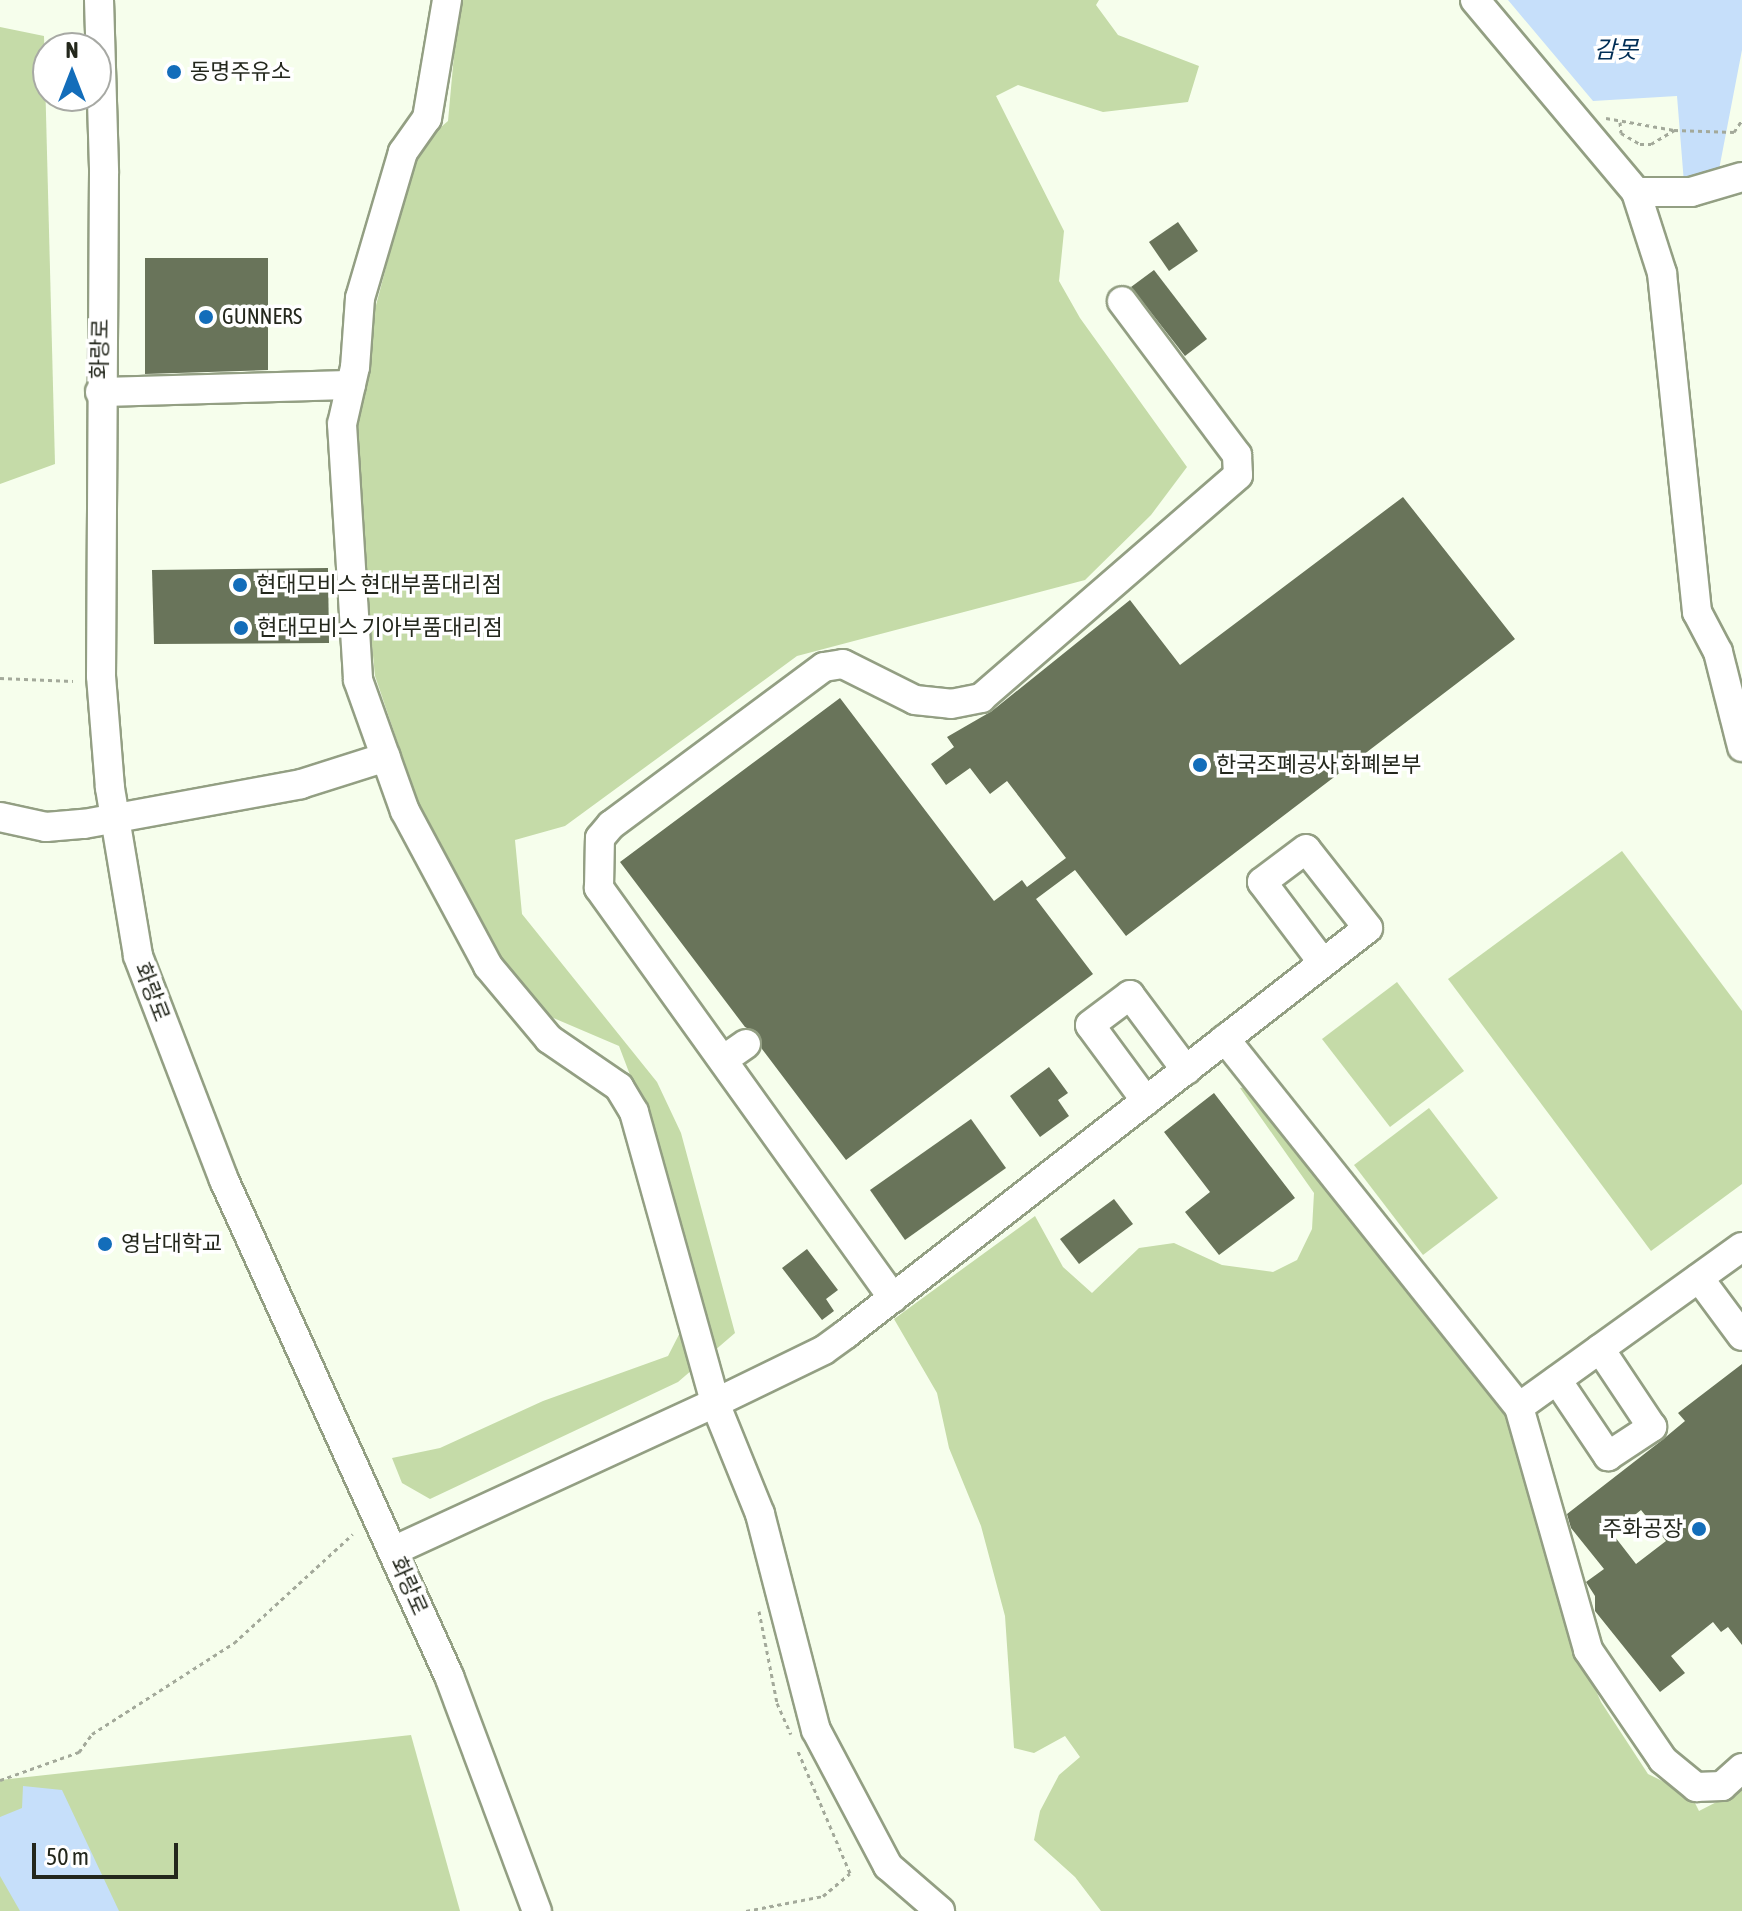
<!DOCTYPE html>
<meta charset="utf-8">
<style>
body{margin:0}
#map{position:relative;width:1742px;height:1911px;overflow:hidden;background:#f6feec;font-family:"Asap Condensed","Noto Sans KR",sans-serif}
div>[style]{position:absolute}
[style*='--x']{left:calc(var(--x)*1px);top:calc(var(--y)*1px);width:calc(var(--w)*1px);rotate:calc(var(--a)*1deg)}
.green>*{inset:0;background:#c5dba8}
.water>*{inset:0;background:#c6dffa}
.building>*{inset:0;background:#69745a}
.path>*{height:3px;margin-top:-1.5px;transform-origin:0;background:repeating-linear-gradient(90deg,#a3a99a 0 4px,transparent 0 8px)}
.roads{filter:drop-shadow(2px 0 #939f83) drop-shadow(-2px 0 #939f83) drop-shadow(0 2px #939f83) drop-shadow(0 -2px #939f83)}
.minor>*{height:28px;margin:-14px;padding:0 14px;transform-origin:14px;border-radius:14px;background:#fff}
.dots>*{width:22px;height:22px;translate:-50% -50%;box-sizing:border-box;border:4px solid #fff;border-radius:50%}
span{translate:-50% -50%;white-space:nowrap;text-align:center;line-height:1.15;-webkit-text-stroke:7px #fff;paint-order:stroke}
.poi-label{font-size:22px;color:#23271c}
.left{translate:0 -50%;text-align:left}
.right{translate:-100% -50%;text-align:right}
.street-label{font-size:22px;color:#23271c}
.water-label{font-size:24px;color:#012e56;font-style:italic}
.north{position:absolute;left:32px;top:32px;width:80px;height:80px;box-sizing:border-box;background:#fff;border:2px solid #a7a9a4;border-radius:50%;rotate:0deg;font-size:22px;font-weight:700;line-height:32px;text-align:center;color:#23271c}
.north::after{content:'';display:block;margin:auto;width:28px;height:36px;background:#136dba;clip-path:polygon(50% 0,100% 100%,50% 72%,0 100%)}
.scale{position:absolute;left:32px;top:1843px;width:146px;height:36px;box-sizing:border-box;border:4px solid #23271c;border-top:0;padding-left:10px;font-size:24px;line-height:28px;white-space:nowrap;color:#23271c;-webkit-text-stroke:6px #fff;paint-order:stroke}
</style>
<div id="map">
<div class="green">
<div style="clip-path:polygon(459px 0,1099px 0,1096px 5px,1118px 35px,1199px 66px,1188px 102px,1103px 112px,1018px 85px,996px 96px,1064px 231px,1059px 281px,1080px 318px,1187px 467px,1151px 515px,1085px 580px,797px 656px,565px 826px,515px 840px,522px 914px,657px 1082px,681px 1133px,735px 1333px,678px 1382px,430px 1499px,402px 1483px,392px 1458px,440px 1448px,543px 1401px,668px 1356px,689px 1315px,646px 1117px,619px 1046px,537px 1011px,486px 937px,419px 805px,375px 676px,351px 428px,371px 324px,418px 147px,448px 121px)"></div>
<div style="clip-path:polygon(0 27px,44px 36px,55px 464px,0 484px)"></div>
<div style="clip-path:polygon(1622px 851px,1742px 1011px,1742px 1184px,1651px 1251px,1448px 979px)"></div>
<div style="clip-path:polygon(1397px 982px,1464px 1071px,1390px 1127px,1322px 1039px)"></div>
<div style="clip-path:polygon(1252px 1086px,1511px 1421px,1570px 1632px,1601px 1702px,1648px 1774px,1691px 1795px,1699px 1811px,1742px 1789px,1742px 1911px,1101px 1911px,1075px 1877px,1034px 1840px,1040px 1811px,1059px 1775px,1080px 1757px,1065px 1736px,1034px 1753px,1014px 1748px,1005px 1616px,981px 1526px,949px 1448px,937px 1393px,894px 1319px,1035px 1216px,1063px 1267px,1092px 1293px,1139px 1248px,1174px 1243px,1222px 1265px,1273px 1272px,1297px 1260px,1312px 1229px,1314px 1193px,1240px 1088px)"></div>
<div style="clip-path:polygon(1429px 1108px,1498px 1198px,1423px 1255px,1354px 1165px)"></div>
<div style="clip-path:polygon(411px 1735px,460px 1911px,0 1911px,0 1780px)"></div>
</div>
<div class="water">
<div style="clip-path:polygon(1508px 0,1742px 0,1742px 50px,1717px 180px,1684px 183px,1677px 96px,1593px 101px)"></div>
<div style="clip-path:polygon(23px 1786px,62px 1790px,119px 1911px,20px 1911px,0 1876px,0 1817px,22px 1808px)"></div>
</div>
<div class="building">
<div style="clip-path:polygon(1178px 222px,1198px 251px,1169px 271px,1149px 242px)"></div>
<div style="clip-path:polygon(145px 258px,268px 258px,268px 370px,145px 374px)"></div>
<div style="clip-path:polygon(1154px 270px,1207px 339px,1185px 356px,1131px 287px)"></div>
<div style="clip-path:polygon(1403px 497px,1515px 639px,1126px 936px,1075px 870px,1036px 899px,1093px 974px,846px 1160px,762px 1049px,759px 1034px,745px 1027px,620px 862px,840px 698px,994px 901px,1022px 880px,1027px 887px,1066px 858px,1007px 781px,990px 794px,970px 768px,946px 785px,931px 764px,954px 747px,947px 737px,992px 711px,1130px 600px,1180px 665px)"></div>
<div style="clip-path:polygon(328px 568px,329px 643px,154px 644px,152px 570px)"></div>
<div style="clip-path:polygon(1049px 1067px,1068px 1093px,1058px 1100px,1069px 1116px,1040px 1137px,1010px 1096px)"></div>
<div style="clip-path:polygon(1214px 1093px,1295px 1198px,1219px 1255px,1185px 1212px,1210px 1192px,1164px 1132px)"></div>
<div style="clip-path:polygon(971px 1119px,1006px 1168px,905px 1240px,870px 1190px)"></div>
<div style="clip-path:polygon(1114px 1199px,1133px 1224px,1079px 1264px,1060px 1239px)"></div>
<div style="clip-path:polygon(807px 1249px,838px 1290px,826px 1299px,834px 1311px,822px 1320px,782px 1268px)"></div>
<div style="clip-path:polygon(evenodd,1742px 1364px,1742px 1645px,1728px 1627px,1721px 1632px,1713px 1622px,1671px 1656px,1685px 1673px,1660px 1692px,1595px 1611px,1595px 1596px,1586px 1582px,1604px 1569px,1571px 1528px,1567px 1514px,1661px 1441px,1685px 1421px,1678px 1413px,1742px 1364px,1641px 1510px,1666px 1541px,1636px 1564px,1612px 1533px,1641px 1510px)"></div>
</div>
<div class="path">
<div style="--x:1606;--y:118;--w:69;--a:10"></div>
<div style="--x:1674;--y:130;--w:60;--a:1.9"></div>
<div style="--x:1734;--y:132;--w:14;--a:-56"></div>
<div style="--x:1620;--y:122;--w:11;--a:85"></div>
<div style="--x:1621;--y:133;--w:22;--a:30"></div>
<div style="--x:1640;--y:144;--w:11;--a:0"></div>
<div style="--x:1651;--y:144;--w:27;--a:-31"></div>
<div style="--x:0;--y:678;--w:73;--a:2.4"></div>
<div style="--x:759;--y:1611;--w:94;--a:78.9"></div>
<div style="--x:777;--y:1703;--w:34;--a:66"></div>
<div style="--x:0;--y:1780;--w:84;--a:-19.5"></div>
<div style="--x:79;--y:1752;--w:22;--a:-54"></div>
<div style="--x:92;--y:1734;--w:169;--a:-32.7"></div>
<div style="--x:234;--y:1643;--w:161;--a:-42.5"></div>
<div style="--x:746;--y:1911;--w:78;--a:-11"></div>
<div style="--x:823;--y:1896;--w:35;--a:-40"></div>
<div style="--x:850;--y:1873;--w:135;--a:-113.1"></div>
</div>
<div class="roads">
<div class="minor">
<div style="--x:99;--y:0;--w:173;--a:88.3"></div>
<div style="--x:104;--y:173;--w:503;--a:90.34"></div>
<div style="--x:101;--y:676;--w:112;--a:85.4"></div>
<div style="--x:110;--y:788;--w:170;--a:80.5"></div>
<div style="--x:138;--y:956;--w:240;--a:69"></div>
<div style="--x:224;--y:1180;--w:545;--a:65.6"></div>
<div style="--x:449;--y:1676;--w:251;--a:69.5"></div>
<div style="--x:447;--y:0;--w:120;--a:99.6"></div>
<div style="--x:427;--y:118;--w:42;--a:125.2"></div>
<div style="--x:403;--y:152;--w:152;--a:106.4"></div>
<div style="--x:360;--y:298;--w:69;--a:94.1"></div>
<div style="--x:355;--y:367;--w:58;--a:102.8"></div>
<div style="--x:342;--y:424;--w:256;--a:86.4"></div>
<div style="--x:358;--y:680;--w:139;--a:70.3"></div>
<div style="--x:405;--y:811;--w:176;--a:61.8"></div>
<div style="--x:488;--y:966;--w:95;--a:50.1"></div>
<div style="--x:549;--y:1039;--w:85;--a:34.4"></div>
<div style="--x:619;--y:1087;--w:29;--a:59"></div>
<div style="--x:634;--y:1112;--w:302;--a:74.4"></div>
<div style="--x:715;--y:1403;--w:120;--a:67.9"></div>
<div style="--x:760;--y:1514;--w:223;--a:75.5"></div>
<div style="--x:816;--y:1730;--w:154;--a:62.1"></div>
<div style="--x:888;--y:1866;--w:69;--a:40.9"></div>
<div style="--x:1475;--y:0;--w:251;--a:50"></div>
<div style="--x:1636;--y:192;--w:55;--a:0"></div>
<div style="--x:1691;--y:192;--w:53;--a:-16.4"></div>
<div style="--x:1636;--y:192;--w:85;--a:72.2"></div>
<div style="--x:1662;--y:273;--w:341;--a:84.1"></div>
<div style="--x:1697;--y:612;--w:45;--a:62.3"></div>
<div style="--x:1718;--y:652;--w:98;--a:75.8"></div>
<div style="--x:100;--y:392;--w:251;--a:-1.6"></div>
<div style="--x:0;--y:817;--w:47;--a:12.3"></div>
<div style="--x:46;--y:827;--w:38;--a:-5"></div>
<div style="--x:84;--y:824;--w:221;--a:-10.4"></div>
<div style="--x:301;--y:784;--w:89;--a:-17.6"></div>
<div style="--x:1225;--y:1039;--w:471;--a:51.4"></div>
<div style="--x:1519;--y:1407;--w:253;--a:74.1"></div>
<div style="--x:1588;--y:1650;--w:133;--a:55.7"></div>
<div style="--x:1663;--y:1760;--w:43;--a:39.3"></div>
<div style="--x:1696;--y:1787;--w:26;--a:-2"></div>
<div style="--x:1722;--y:1786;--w:27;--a:-42"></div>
<div style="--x:723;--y:1060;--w:28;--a:-35"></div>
<div style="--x:1146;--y:1101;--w:94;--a:-126.4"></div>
<div style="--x:1090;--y:1025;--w:50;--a:-36.9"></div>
<div style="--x:1130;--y:995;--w:94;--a:53.3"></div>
<div style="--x:1699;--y:1278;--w:72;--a:53.4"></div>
<div style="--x:893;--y:1298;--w:505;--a:-125.64"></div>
<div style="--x:599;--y:888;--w:50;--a:-88.9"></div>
<div style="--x:600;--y:838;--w:17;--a:-50"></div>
<div style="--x:611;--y:825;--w:265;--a:-36.6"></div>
<div style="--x:824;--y:667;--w:19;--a:-9"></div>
<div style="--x:843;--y:664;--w:80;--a:26.6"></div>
<div style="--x:915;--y:700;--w:36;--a:6"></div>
<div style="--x:951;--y:704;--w:31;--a:-11"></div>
<div style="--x:981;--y:698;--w:340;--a:-40.9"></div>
<div style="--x:1238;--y:475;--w:20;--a:-93"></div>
<div style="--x:1237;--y:455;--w:192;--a:-126.8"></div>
<div style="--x:1557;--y:1380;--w:92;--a:56.1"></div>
<div style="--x:1608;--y:1456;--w:53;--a:-33.4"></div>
<div style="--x:1652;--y:1427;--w:94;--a:-123.7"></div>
<div style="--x:1519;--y:1407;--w:274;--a:-35.7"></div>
<div style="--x:393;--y:1551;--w:354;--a:-24.7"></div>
<div style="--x:715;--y:1403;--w:121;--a:-25.9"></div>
<div style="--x:824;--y:1350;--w:27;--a:-36"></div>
<div style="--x:846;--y:1334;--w:661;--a:-37.87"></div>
<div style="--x:1368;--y:928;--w:100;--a:-128.1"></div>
<div style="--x:1306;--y:849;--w:55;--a:143.1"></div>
<div style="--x:1262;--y:882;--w:101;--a:53"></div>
</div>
</div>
<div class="dots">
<div style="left:174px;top:72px;background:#136dba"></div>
<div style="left:206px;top:317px;background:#136dba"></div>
<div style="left:240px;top:585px;background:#136dba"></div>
<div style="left:241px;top:628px;background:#136dba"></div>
<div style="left:1200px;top:765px;background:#136dba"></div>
<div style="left:105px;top:1244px;background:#136dba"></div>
<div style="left:1699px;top:1529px;background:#136dba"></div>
</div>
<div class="poi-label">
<span class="left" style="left:190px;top:72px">동명주유소</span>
<span class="left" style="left:222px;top:317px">GUNNERS</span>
<span class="left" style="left:256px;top:585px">현대모비스 현대부품대리점</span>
<span class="left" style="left:257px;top:628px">현대모비스 기아부품대리점</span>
<span class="left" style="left:1216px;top:765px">한국조폐공사 화폐본부</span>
<span class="left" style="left:121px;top:1244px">영남대학교</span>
<span class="right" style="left:1683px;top:1529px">주화공장</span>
</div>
<div class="street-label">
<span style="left:100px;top:349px;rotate:-89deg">화랑로</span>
<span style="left:152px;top:992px;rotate:69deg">화랑로</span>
<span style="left:409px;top:1586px;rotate:66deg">화랑로</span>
</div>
<div class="water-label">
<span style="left:1616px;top:50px">감못</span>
</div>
<div class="north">N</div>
<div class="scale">50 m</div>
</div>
